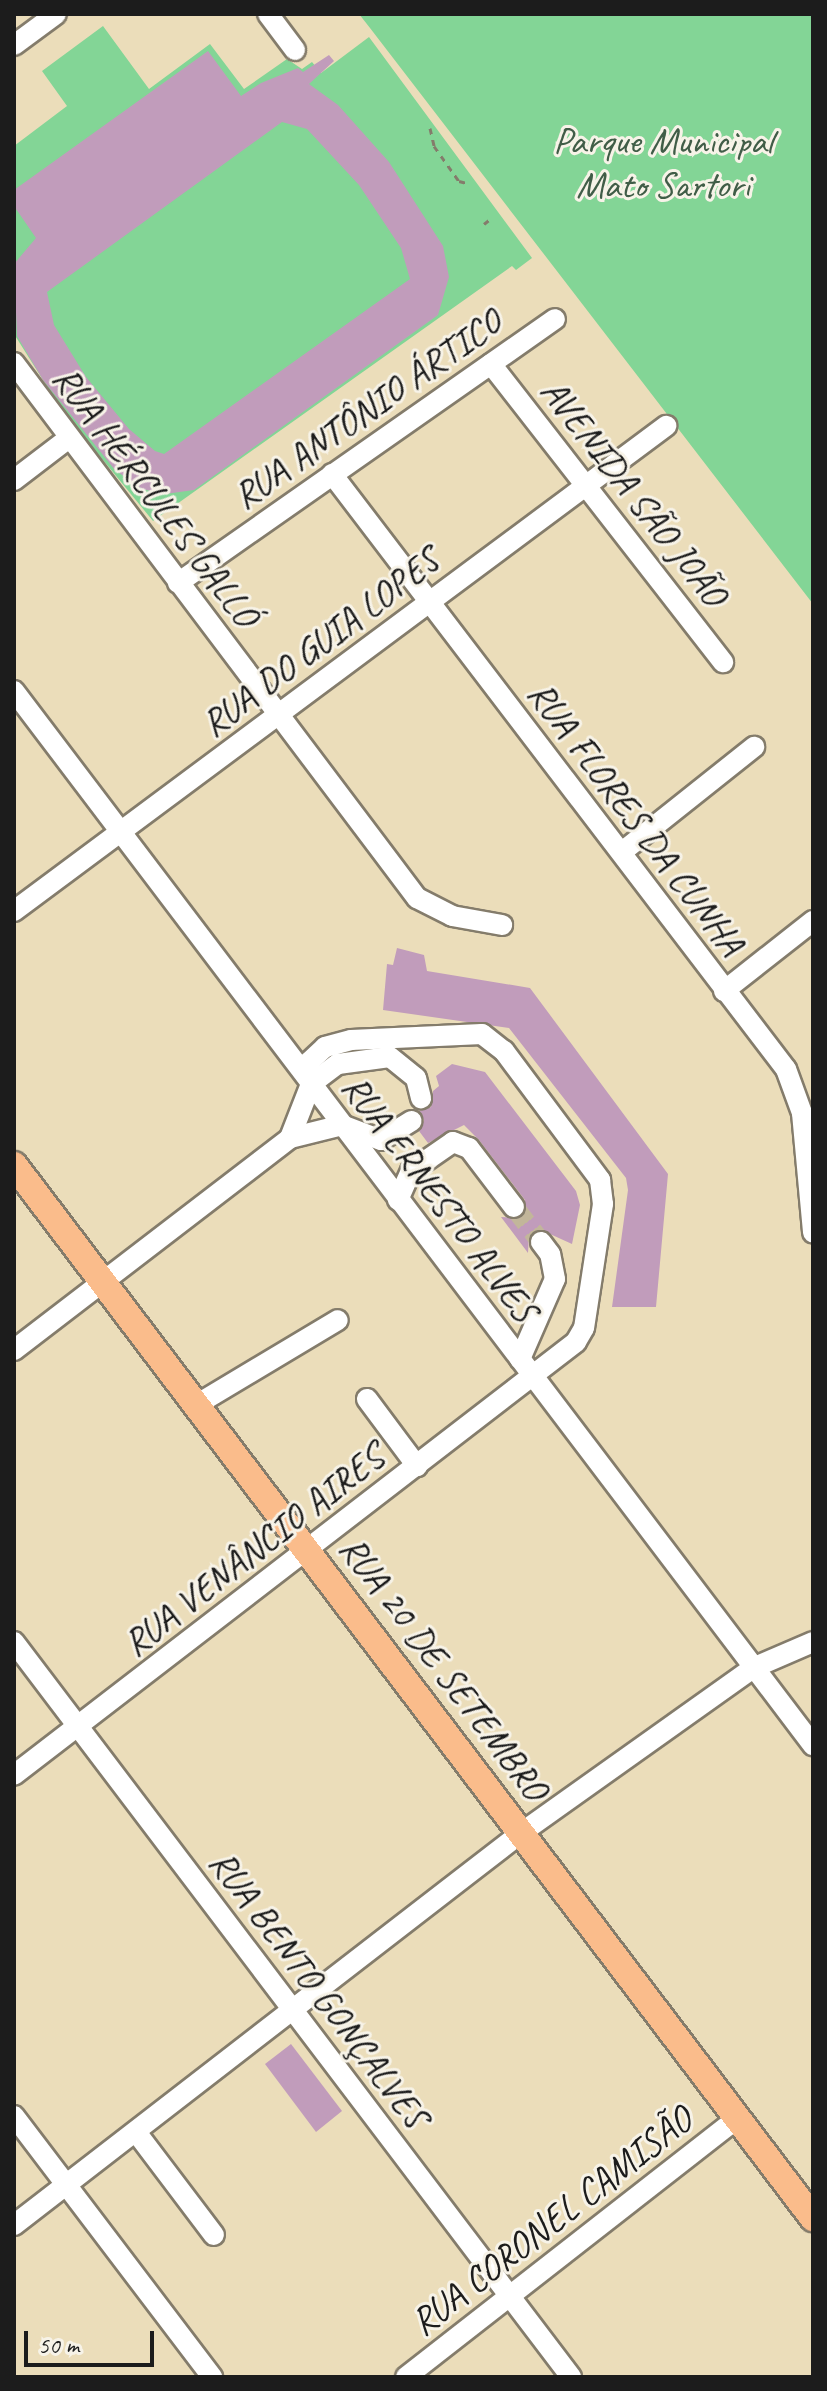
<!DOCTYPE html>
<meta charset="utf-8">
<style>
body{margin:0}
#map{position:relative;width:827px;height:2391px;overflow:hidden;background:#ebddba;font-family:Caveat,sans-serif}
div>[style]{position:absolute}
[style*='--x']{left:calc(var(--x)*1px);top:calc(var(--y)*1px);width:calc(var(--w)*1px);rotate:calc(var(--a)*1deg)}
.green>*{inset:0;background:#83d596}
.building>*{inset:0;background:#c19cbb}
.minor-tunnel>*{height:20px;margin-top:-10px;transform-origin:0;background:repeating-linear-gradient(90deg,#c2b69a 0 20px,transparent 0 30px)}
.path>*{height:3px;margin-top:-1.5px;transform-origin:0;background:repeating-linear-gradient(90deg,#847c6b 0 6px,transparent 0 12px)}
.roads{filter:drop-shadow(2px 0 #847c6b) drop-shadow(-2px 0 #847c6b) drop-shadow(0 2px #847c6b) drop-shadow(0 -2px #847c6b)}
.minor>*{height:20px;margin:-10px;padding:0 10px;transform-origin:10px;border-radius:10px;background:#fff}
.major>*{height:26px;margin:-13px;padding:0 13px;transform-origin:13px;border-radius:13px;background:#fabc8b}
span{translate:-50% -50%;white-space:nowrap;text-align:center;line-height:1.15;-webkit-text-stroke:6px #f7f3e8;paint-order:stroke}
.park-label{font-size:38px;color:#405d47}
.street-label{font-size:38px;color:#1c1c1c}
.frame{position:absolute;inset:0;border:16px solid #1c1c1c;pointer-events:none}
.scale{position:absolute;left:24px;top:2331px;width:130px;height:36px;box-sizing:border-box;border:4px solid #1c1c1c;border-top:0;padding-left:10px;font-size:24px;line-height:28px;white-space:nowrap;color:#1c1c1c;-webkit-text-stroke:6px #f7f3e8;paint-order:stroke}
</style>
<div id="map">
<div class="green">
<div style="clip-path:polygon(359px 14px,813px 14px,813px 604px,370px 28px)"></div>
<div style="clip-path:polygon(103px 26px,149px 89px,210px 44px,244px 89px,287px 59px,302px 69px,312px 62px,321px 73px,369px 37px,532px 258px,516px 270px,512px 266px,153px 521px,62px 410px,14px 334px,14px 146px,67px 106px,42px 71px)"></div>
</div>
<div class="building">
<div style="clip-path:polygon(evenodd,208px 51px,241px 96px,261px 83px,298px 68px,303px 72px,329px 55px,334px 61px,309px 84px,338px 105px,389px 162px,443px 246px,449px 277px,438px 315px,194px 490px,165px 494px,142px 489px,115px 470px,43px 380px,17px 336px,14px 264px,36px 238px,14px 206px,14px 190px,208px 51px,282px 122px,307px 129px,359px 185px,401px 248px,410px 279px,164px 454px,155px 451px,129px 429px,86px 377px,54px 325px,47px 292px,282px 122px)"></div>
<div style="clip-path:polygon(397px 948px,424px 955px,427px 971px,530px 988px,668px 1174px,656px 1307px,612px 1307px,628px 1190px,626px 1178px,509px 1028px,383px 1010px,387px 964px,393px 965px)"></div>
<div style="clip-path:polygon(452px 1064px,485px 1072px,576px 1191px,580px 1205px,572px 1244px,539px 1229px,529px 1236px,528px 1253px,501px 1217px,521px 1218px,525px 1200px,479px 1140px,464px 1125px,428px 1143px,419px 1131px,424px 1120px,418px 1111px,431px 1107px,433px 1091px,439px 1086px,436px 1076px)"></div>
<div style="clip-path:polygon(291px 2044px,342px 2111px,316px 2132px,265px 2064px)"></div>
</div>
<div class="minor-tunnel">
<div style="--x:514;--y:1207;--w:44;--a:52.4"></div>
</div>
<div class="path">
<div style="--x:430;--y:128;--w:18;--a:77"></div>
<div style="--x:434;--y:146;--w:43;--a:54.5"></div>
<div style="--x:459;--y:181;--w:8;--a:14"></div>
<div style="--x:484;--y:224;--w:6;--a:-39"></div>
</div>
<div class="roads">
<div class="minor">
<div style="--x:268;--y:14;--w:45;--a:53.1"></div>
<div style="--x:14;--y:45;--w:52;--a:-36.4"></div>
<div style="--x:14;--y:363;--w:670;--a:53.01"></div>
<div style="--x:417;--y:898;--w:39;--a:27"></div>
<div style="--x:452;--y:916;--w:51;--a:10.2"></div>
<div style="--x:491;--y:364;--w:378;--a:52.1"></div>
<div style="--x:332;--y:474;--w:748;--a:52.66"></div>
<div style="--x:786;--y:1069;--w:47;--a:70"></div>
<div style="--x:802;--y:1113;--w:120;--a:84.7"></div>
<div style="--x:14;--y:480;--w:69;--a:-37.4"></div>
<div style="--x:178;--y:583;--w:460;--a:-35"></div>
<div style="--x:14;--y:691;--w:1323;--a:52.84"></div>
<div style="--x:622;--y:852;--w:169;--a:-38.5"></div>
<div style="--x:14;--y:911;--w:813;--a:-36.64"></div>
<div style="--x:724;--y:991;--w:113;--a:-38.2"></div>
<div style="--x:311;--y:1084;--w:34;--a:-37"></div>
<div style="--x:338;--y:1064;--w:52;--a:-7.7"></div>
<div style="--x:390;--y:1057;--w:33;--a:39"></div>
<div style="--x:416;--y:1078;--w:21;--a:76"></div>
<div style="--x:290;--y:1138;--w:54;--a:-14"></div>
<div style="--x:342;--y:1125;--w:42;--a:21"></div>
<div style="--x:381;--y:1140;--w:36;--a:-32"></div>
<div style="--x:398;--y:1200;--w:32;--a:-66"></div>
<div style="--x:411;--y:1171;--w:51;--a:-34.6"></div>
<div style="--x:453;--y:1142;--w:17;--a:21"></div>
<div style="--x:469;--y:1148;--w:74;--a:52.7"></div>
<div style="--x:14;--y:1350;--w:348;--a:-37.5"></div>
<div style="--x:290;--y:1138;--w:58;--a:-68.7"></div>
<div style="--x:311;--y:1084;--w:22;--a:-95"></div>
<div style="--x:309;--y:1062;--w:22;--a:-43"></div>
<div style="--x:325;--y:1047;--w:27;--a:-15"></div>
<div style="--x:351;--y:1040;--w:131;--a:-2.6"></div>
<div style="--x:482;--y:1034;--w:28;--a:38"></div>
<div style="--x:504;--y:1051;--w:161;--a:53.3"></div>
<div style="--x:600;--y:1180;--w:24;--a:83"></div>
<div style="--x:603;--y:1204;--w:125;--a:98.7"></div>
<div style="--x:584;--y:1328;--w:16;--a:120"></div>
<div style="--x:576;--y:1342;--w:709;--a:142.39"></div>
<div style="--x:520;--y:1359;--w:87;--a:-66.4"></div>
<div style="--x:555;--y:1279;--w:25;--a:-101"></div>
<div style="--x:550;--y:1254;--w:15;--a:-127"></div>
<div style="--x:367;--y:1399;--w:84;--a:53.3"></div>
<div style="--x:196;--y:1405;--w:165;--a:-30.9"></div>
<div style="--x:14;--y:1642;--w:922;--a:52.84"></div>
<div style="--x:14;--y:2116;--w:328;--a:52.8"></div>
<div style="--x:136;--y:2132;--w:129;--a:52.9"></div>
<div style="--x:14;--y:2225;--w:641;--a:-37.71"></div>
<div style="--x:521;--y:1833;--w:287;--a:-35.4"></div>
<div style="--x:755;--y:1667;--w:63;--a:-23.3"></div>
<div style="--x:406;--y:2377;--w:420;--a:-38"></div>
</div>
<div class="major">
<div style="--x:14;--y:1165;--w:1322;--a:52.81"></div>
</div>
</div>
<div class="park-label">
<span style="left:663px;top:163px">Parque Municipal<br>Mato Sartori</span>
</div>
<div class="street-label">
<span style="left:367px;top:409px;rotate:-35deg">RUA ANTÔNIO ÁRTICO</span>
<span style="left:634px;top:492px;rotate:52deg">AVENIDA SÃO JOÃO</span>
<span style="left:156px;top:496px;rotate:53deg">RUA HÉRCULES GALLÓ</span>
<span style="left:320px;top:642px;rotate:-37deg">RUA DO GUIA LOPES</span>
<span style="left:636px;top:818px;rotate:53deg">RUA FLORES DA CUNHA</span>
<span style="left:440px;top:1198px;rotate:53deg">RUA ERNESTO ALVES</span>
<span style="left:253px;top:1550px;rotate:-38deg">RUA VENÂNCIO AIRES</span>
<span style="left:444px;top:1668px;rotate:53deg">RUA 20 DE SETEMBRO</span>
<span style="left:319px;top:1989px;rotate:53deg">RUA BENTO GONÇALVES</span>
<span style="left:551px;top:2221px;rotate:-38deg">RUA CORONEL CAMISÃO</span>
</div>
<div class="frame"></div>
<div class="scale">50 m</div>
</div>
